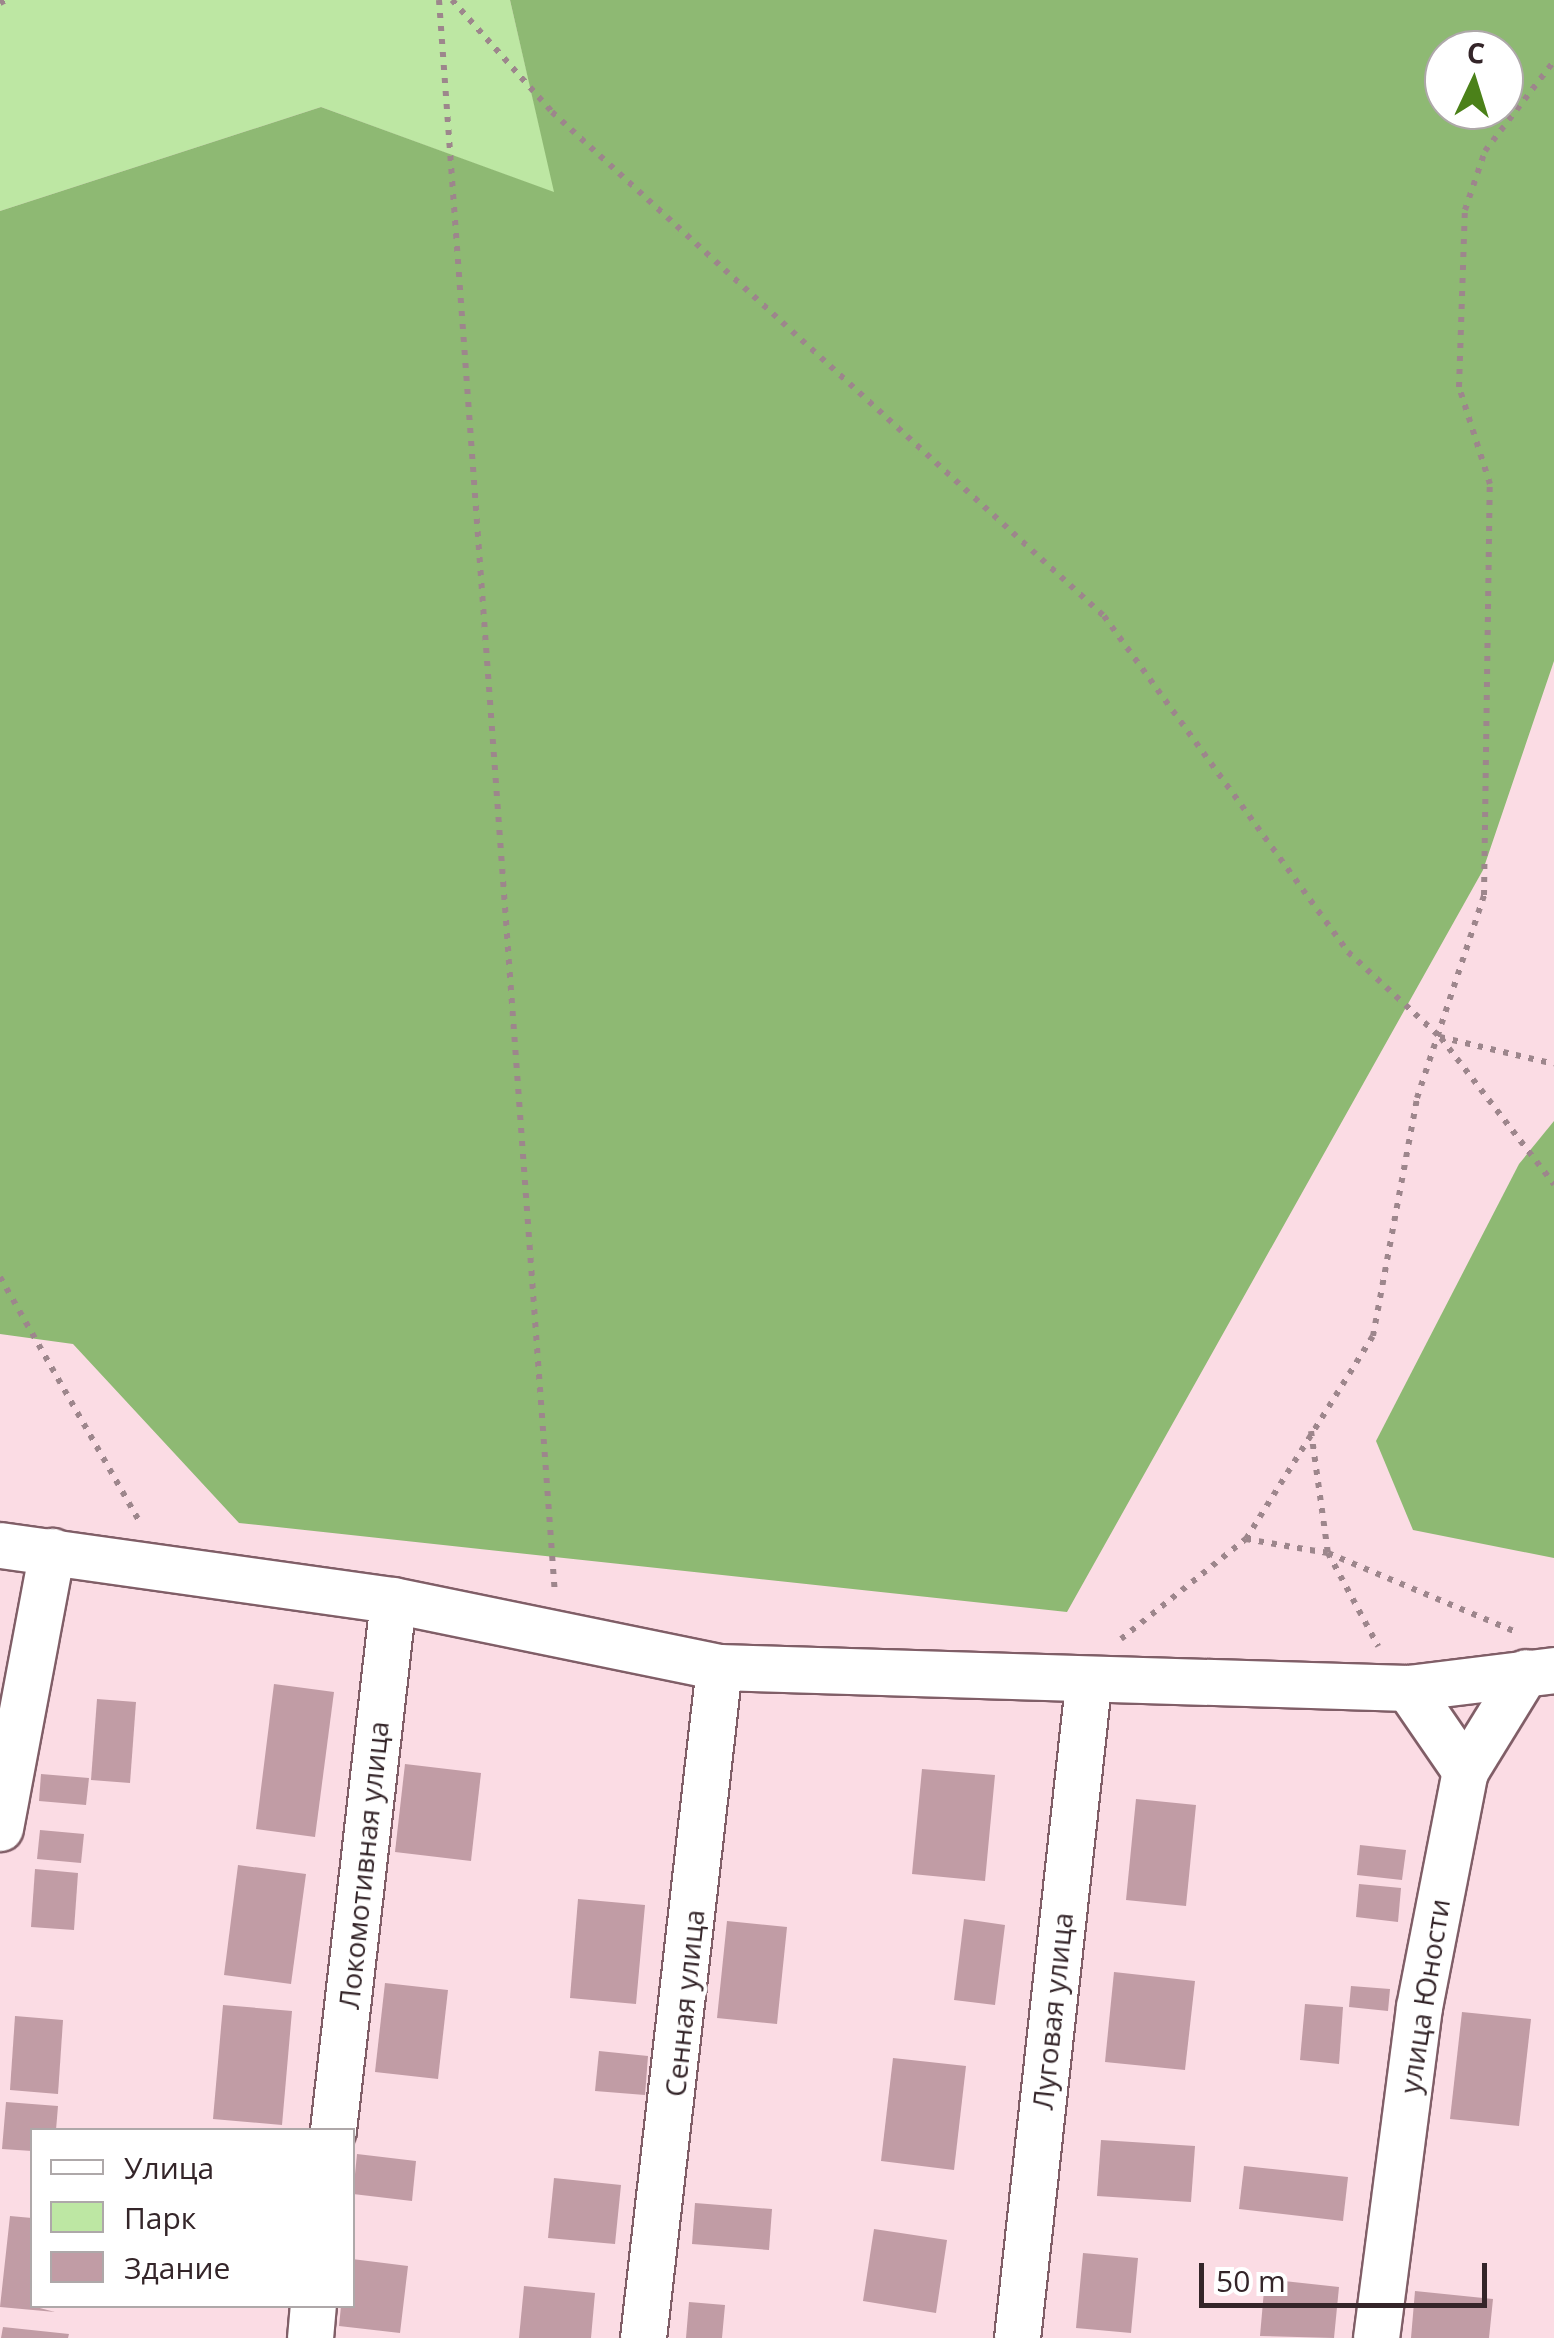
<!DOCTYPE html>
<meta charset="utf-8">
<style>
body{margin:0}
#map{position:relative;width:1554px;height:2338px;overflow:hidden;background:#fbdce4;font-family:"Open Sans",sans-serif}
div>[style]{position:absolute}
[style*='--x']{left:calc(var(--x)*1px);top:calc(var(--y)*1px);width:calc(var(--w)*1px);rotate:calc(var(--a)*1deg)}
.green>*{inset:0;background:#bde7a3}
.forest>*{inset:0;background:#8eb973}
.building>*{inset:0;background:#c19ca5}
.path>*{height:6px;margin-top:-3px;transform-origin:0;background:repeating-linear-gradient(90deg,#9d868c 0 5px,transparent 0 13px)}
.roads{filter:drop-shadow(2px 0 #805e67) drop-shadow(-2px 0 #805e67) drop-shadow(0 2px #805e67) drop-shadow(0 -2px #805e67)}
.minor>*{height:45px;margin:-22.5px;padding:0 22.5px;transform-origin:22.5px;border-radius:22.5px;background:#fff}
span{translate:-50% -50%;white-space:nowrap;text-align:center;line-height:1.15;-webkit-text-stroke:8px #fff;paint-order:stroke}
.street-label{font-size:28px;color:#342529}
.legend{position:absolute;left:30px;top:2128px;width:325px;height:180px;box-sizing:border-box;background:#fff;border:2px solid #aea8a9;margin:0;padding:12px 18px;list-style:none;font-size:30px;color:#342529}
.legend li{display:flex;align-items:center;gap:20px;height:50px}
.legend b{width:50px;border:2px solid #aea8a9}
.north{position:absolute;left:1424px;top:30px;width:100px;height:100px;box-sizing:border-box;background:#fff;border:2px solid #aea8a9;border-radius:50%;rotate:4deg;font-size:28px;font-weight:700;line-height:40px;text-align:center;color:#342529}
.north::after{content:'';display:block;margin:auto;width:35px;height:45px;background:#4b8119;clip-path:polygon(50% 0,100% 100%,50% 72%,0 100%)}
.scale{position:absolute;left:1199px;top:2263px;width:288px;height:45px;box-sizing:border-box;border:5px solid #342529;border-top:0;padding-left:12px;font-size:30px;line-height:35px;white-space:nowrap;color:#342529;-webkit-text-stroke:8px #fff;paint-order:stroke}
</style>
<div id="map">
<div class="green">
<div style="clip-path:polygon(0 0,510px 0,555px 193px,321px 107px,0 211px)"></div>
</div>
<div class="forest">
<div style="clip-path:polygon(evenodd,510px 0,1554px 0,1554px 661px,1483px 870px,1067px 1612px,239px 1523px,73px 1344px,0 1334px,0 211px,321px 107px,554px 192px,510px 0,1444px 50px,1504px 50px,1504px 110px,1444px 110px,1444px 50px)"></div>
<div style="clip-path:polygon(1554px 1121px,1554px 1558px,1413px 1530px,1376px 1441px,1519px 1164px)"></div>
</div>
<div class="building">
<div style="clip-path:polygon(274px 1684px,334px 1692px,315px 1837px,256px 1829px)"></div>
<div style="clip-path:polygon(97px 1699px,136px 1702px,130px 1783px,91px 1780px)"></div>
<div style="clip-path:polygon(405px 1764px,481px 1773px,471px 1861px,395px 1852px)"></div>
<div style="clip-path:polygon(922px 1769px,995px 1775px,985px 1881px,912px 1874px)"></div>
<div style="clip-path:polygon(41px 1774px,89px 1778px,86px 1805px,39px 1801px)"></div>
<div style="clip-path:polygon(1136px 1799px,1196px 1805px,1186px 1906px,1126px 1900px)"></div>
<div style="clip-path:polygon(40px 1830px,84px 1834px,81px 1863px,37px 1859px)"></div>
<div style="clip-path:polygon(1360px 1845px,1406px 1850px,1402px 1880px,1357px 1875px)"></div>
<div style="clip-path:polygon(238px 1865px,306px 1874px,291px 1984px,224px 1975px)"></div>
<div style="clip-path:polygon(35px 1869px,78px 1873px,74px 1930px,31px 1927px)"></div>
<div style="clip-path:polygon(1359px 1884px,1401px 1888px,1398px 1922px,1356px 1917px)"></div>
<div style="clip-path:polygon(578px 1899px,645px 1905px,636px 2004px,570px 1998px)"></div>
<div style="clip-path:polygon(964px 1919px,1005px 1925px,995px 2005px,954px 2000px)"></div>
<div style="clip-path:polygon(727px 1921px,787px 1927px,777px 2024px,717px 2018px)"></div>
<div style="clip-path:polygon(1114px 1972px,1195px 1981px,1185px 2070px,1105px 2062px)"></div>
<div style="clip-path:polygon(385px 1983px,448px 1990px,438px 2079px,375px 2072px)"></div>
<div style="clip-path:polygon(1351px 1986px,1390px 1989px,1388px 2011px,1349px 2007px)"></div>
<div style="clip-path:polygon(1305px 2004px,1343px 2007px,1339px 2064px,1300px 2060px)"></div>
<div style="clip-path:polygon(223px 2005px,292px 2011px,282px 2125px,213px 2119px)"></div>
<div style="clip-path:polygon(1462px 2012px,1531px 2019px,1519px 2126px,1450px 2119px)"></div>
<div style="clip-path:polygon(15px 2016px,63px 2020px,58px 2094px,10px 2090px)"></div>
<div style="clip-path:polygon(599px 2051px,648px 2056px,645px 2095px,595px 2091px)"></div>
<div style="clip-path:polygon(893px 2058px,966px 2066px,954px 2170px,881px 2161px)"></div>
<div style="clip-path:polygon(6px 2102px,58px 2106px,56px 2130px,32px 2130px,32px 2151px,2px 2149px)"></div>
<div style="clip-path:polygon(1101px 2140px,1195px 2146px,1191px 2202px,1097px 2196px)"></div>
<div style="clip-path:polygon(357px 2154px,416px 2161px,412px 2201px,353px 2194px)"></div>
<div style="clip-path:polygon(1244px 2166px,1348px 2177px,1343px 2221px,1239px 2209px)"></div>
<div style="clip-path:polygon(554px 2178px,621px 2185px,615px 2244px,548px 2238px)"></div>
<div style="clip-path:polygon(695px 2203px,772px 2209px,769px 2250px,692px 2244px)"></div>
<div style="clip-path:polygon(10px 2216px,32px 2218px,32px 2306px,55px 2312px,0 2307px)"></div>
<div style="clip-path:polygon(874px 2229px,947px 2240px,936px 2313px,863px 2301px)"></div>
<div style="clip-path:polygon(1083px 2253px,1138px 2258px,1131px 2333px,1076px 2328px)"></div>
<div style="clip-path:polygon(352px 2259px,408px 2266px,400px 2333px,339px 2326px,341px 2306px,352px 2306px)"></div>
<div style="clip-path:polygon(1265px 2279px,1339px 2287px,1334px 2338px,1260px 2336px)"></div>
<div style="clip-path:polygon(524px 2286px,595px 2293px,591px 2338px,519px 2338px)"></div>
<div style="clip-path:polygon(1415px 2291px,1493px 2299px,1489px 2338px,1411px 2338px)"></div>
<div style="clip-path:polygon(689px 2302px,725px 2305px,722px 2338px,686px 2338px)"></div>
<div style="clip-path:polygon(3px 2327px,69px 2334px,68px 2338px,1px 2338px)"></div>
</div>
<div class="path">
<div style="--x:439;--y:0;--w:1599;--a:85.84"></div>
<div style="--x:452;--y:0;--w:150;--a:48.2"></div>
<div style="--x:552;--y:112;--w:747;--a:42.4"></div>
<div style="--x:1104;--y:616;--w:415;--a:54"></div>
<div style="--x:1348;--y:952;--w:125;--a:42.7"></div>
<div style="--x:1440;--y:1037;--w:117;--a:13.3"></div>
<div style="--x:0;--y:3;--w:7;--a:-27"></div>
<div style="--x:1441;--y:1038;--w:185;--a:52.3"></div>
<div style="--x:0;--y:1277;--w:282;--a:60.3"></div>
<div style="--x:1311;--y:1431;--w:123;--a:82.1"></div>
<div style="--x:1328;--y:1553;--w:204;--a:22.8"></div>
<div style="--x:1246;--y:1539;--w:83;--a:9.7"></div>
<div style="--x:1328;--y:1553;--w:106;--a:61.7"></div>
<div style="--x:1121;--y:1639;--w:160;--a:-38.7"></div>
<div style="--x:1246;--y:1539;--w:239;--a:-58"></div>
<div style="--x:1373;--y:1336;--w:242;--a:-79.5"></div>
<div style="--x:1417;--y:1098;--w:214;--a:-71.7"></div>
<div style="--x:1484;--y:895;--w:411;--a:-89.2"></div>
<div style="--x:1490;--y:484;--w:102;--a:-107.7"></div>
<div style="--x:1459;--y:387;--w:177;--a:-88.1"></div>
<div style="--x:1465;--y:210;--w:62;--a:-71.3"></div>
<div style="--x:1485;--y:151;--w:113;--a:-52.5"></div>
</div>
<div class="roads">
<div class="minor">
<div style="--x:0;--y:1545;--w:397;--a:8"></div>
<div style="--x:393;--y:1600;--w:333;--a:11.6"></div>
<div style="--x:719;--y:1667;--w:689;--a:1.75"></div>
<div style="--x:1408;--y:1688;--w:147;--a:-7"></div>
<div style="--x:1408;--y:1688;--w:101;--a:55.5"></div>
<div style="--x:0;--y:1828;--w:282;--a:-79.4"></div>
<div style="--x:333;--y:2130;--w:533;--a:-83.54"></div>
<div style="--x:310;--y:2338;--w:32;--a:-85"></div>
<div style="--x:643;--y:2338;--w:675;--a:-83.54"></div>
<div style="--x:1017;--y:2338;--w:658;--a:-83.8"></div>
<div style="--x:1376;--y:2338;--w:334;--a:-82.6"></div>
<div style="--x:1419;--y:2007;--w:240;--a:-79"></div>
<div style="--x:1465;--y:1771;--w:116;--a:-58.4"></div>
</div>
</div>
<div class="street-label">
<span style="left:363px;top:1865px;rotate:-84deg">Локомотивная улица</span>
<span style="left:1424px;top:1996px;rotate:-81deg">улица Юности</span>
<span style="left:684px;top:2003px;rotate:-84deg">Сенная улица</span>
<span style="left:1052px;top:2011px;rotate:-84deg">Луговая улица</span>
</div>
<ul class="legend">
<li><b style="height:12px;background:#fff"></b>Улица</li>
<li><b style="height:28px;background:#bde7a3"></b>Парк</li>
<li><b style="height:28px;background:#c19ca5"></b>Здание</li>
</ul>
<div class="north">С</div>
<div class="scale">50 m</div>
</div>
